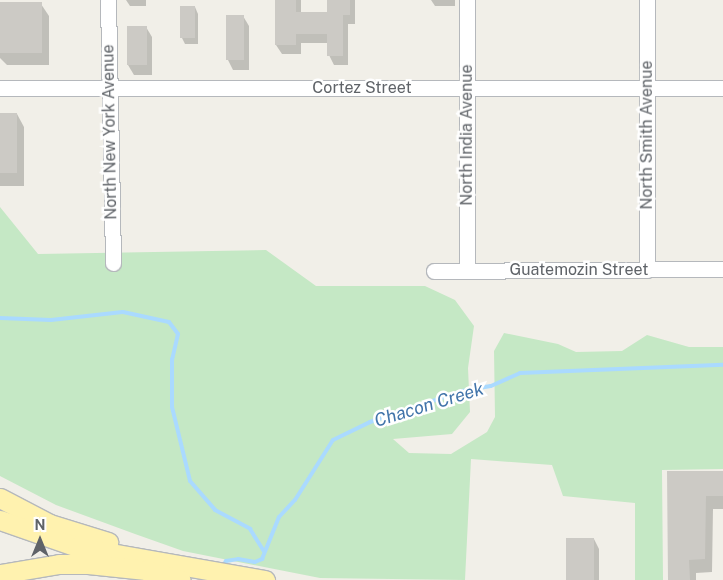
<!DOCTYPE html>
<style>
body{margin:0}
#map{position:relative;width:723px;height:580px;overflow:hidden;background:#f1efe8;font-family:"Public Sans",sans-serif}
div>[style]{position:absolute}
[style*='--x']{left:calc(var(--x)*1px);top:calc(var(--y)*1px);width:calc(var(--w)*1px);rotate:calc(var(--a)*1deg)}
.green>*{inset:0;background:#c5e8c5}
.shadow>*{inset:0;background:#0003}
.stream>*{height:4px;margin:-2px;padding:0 2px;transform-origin:2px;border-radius:2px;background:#aadaff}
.building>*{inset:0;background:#cccac5}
.roads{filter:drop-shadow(1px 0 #b5b8bc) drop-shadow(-1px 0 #b5b8bc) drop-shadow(0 1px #b5b8bc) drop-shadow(0 -1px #b5b8bc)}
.minor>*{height:15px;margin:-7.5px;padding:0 7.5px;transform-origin:7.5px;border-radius:7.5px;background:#fff}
.major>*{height:19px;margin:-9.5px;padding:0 9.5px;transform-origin:9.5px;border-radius:9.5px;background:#fff2af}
span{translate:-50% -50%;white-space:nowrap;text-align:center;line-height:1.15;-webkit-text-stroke:5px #fff;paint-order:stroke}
.street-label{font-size:16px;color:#5f6368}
.water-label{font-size:18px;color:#4174aa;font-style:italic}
.north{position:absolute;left:15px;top:515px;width:50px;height:50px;-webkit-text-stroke:4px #fff;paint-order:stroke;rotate:0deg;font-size:14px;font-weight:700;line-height:20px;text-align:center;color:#5f6368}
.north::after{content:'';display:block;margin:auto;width:18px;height:22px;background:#5f6368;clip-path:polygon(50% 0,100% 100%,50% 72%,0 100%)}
</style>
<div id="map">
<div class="green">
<div style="clip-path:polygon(0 207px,38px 254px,266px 250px,316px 286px,425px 286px,455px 300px,474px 326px,468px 368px,470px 412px,452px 434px,393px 439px,409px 453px,451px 454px,487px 432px,495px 417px,494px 351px,504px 333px,558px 344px,576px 352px,622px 351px,647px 335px,689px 347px,723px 347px,723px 469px,662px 470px,663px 580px,635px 580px,635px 503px,563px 496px,552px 465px,471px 459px,465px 580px,320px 578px,183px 551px,135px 534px,56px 505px,0 476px)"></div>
</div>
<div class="shadow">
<div style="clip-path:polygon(126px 0,146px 0,146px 6px,130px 6px)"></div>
<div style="clip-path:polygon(278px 0,301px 0,301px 13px,329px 13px,329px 0,355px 0,355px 24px,348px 24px,348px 65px,334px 65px,329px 55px,329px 43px,301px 43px,301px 54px,282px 54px,276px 45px)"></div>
<div style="clip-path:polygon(431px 0,455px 0,455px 6px,435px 6px)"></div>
<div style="clip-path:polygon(0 4px,41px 4px,49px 16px,49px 65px,7px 65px,0 58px)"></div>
<div style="clip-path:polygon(195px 7px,198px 14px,198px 44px,185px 44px,182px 38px)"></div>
<div style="clip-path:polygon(243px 16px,249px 26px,249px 70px,233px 70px,228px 60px)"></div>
<div style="clip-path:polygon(146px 27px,152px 37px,152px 75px,134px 75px,128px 65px)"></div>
<div style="clip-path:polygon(0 114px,17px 114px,24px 127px,24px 186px,0 186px)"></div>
<div style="clip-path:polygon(723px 472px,723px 509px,713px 509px,712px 572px,696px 573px,696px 580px,670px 580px,669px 473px)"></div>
<div style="clip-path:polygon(594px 539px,599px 549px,599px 580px,567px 580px)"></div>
</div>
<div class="stream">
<div style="--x:0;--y:318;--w:51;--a:2.2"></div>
<div style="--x:51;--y:320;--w:72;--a:-6.3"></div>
<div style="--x:123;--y:312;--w:47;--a:12.3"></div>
<div style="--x:169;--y:322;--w:15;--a:53"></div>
<div style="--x:178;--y:334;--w:26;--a:103"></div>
<div style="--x:172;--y:359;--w:48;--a:90"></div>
<div style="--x:172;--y:407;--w:76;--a:76.3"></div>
<div style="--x:190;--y:481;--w:38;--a:49"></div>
<div style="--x:215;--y:510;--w:40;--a:28"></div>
<div style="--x:250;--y:529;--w:26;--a:58"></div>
<div style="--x:223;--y:566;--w:6;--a:-59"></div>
<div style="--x:226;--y:561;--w:12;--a:-9"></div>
<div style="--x:238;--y:559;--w:17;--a:10"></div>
<div style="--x:255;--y:562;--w:8;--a:-23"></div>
<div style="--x:262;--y:559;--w:45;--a:-68"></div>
<div style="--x:279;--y:517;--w:23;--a:-47"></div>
<div style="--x:295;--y:500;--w:71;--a:-57.7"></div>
<div style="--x:333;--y:440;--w:41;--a:-25.9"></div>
<div style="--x:370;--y:422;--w:97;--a:-18.6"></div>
<div style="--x:462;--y:391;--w:29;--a:-10"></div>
<div style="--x:491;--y:386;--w:32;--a:-24"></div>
<div style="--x:520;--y:373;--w:203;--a:-2.3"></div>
</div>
<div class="building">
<div style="clip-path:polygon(275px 0,296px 0,296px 12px,327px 12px,327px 0,350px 0,350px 15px,343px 15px,343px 56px,327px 56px,327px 34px,296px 34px,296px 45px,275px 45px)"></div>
<div style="clip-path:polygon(0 2px,42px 2px,42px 53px,0 53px)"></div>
<div style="clip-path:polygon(180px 6px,195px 6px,195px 38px,180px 38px)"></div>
<div style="clip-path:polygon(226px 15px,244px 15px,244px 60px,226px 60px)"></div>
<div style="clip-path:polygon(127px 26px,147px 26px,147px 65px,127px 65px)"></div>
<div style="clip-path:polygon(0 113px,17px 113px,17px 173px,0 173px)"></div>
<div style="clip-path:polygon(667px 471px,723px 471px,723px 496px,706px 496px,705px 559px,689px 560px,690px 580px,668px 580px)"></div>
<div style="clip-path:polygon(566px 538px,594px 538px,594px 580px,566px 580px)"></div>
</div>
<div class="roads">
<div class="minor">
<div style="--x:108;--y:0;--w:263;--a:88.9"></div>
<div style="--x:647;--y:0;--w:270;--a:90"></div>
<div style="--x:0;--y:88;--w:723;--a:0"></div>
<div style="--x:434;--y:271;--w:289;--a:-0.4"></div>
<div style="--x:467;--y:271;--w:271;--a:-90"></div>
</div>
<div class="major">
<div style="--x:0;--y:498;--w:56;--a:27.5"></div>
<div style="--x:50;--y:524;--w:61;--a:17.2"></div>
<div style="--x:0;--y:520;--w:82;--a:19.3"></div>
<div style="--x:77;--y:547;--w:191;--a:10"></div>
<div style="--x:0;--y:574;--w:60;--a:-9.6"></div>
<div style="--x:59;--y:564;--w:29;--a:0"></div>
<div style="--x:88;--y:564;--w:58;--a:5.9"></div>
<div style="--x:146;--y:570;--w:36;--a:16"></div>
</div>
</div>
<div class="street-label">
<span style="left:362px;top:88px">Cortez Street</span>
<span style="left:110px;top:132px;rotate:-91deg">North New York Avenue</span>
<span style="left:467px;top:135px;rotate:-90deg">North India Avenue</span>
<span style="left:647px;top:135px;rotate:-90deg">North Smith Avenue</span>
<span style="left:579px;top:270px">Guatemozin Street</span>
</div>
<div class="water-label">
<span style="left:429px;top:405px;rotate:-17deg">Chacon Creek</span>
</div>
<div class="north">N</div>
</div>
